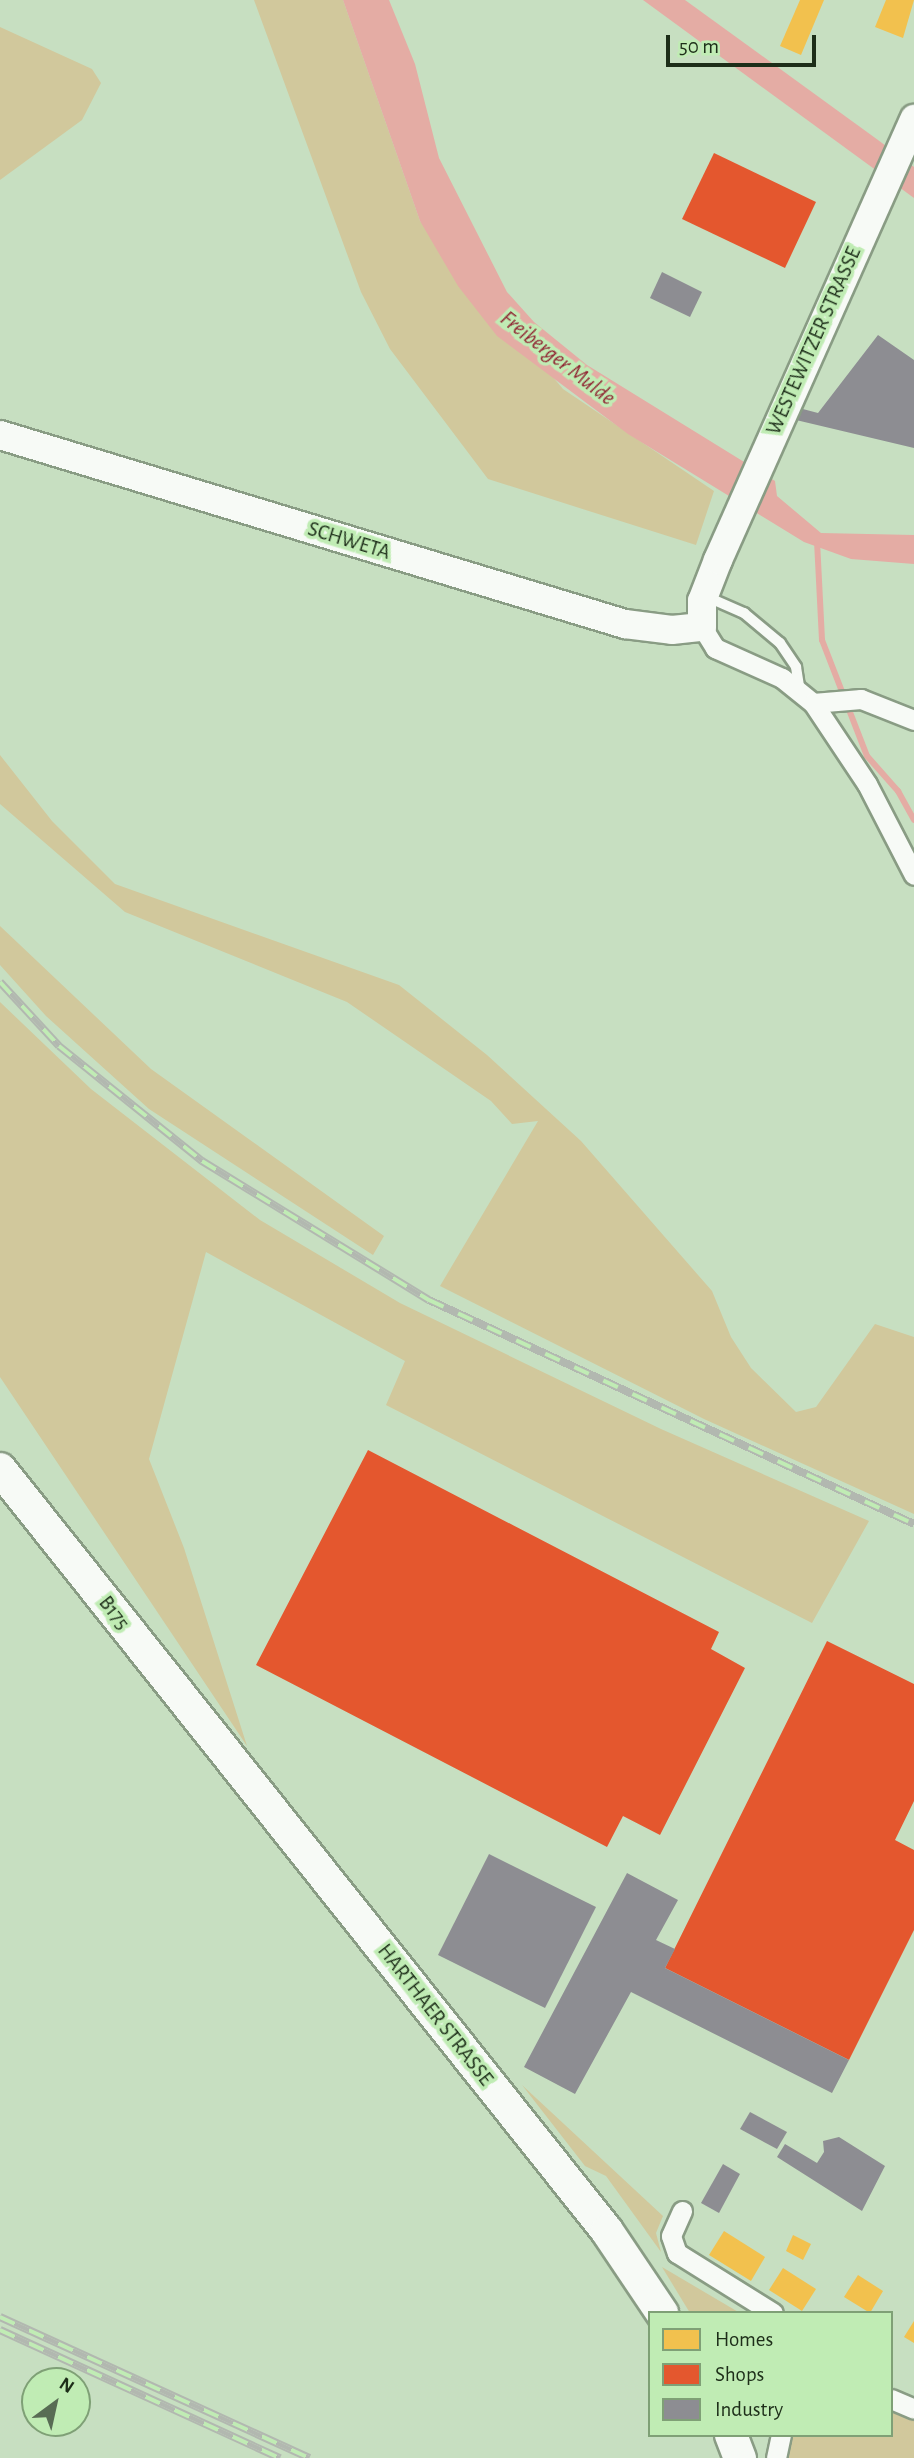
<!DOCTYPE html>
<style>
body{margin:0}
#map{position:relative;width:914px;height:2458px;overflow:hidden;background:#c7dfc1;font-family:"Alegreya Sans",sans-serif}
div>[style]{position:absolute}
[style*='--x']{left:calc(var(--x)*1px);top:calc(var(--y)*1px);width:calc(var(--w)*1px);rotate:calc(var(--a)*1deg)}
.green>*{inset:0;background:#d1c89c}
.water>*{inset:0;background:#e4aca4}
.homes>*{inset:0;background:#f2c14e}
.shops>*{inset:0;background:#e4572e}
.industry>*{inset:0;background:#8d8d92}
.stream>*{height:6px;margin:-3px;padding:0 3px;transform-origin:3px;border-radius:3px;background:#e4aca4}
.roads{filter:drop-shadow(2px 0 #899c84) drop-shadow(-2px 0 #899c84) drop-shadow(0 2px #899c84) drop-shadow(0 -2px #899c84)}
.lane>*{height:10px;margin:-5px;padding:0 5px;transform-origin:5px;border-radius:5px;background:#f7faf6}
.street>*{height:19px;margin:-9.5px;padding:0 9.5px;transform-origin:9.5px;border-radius:9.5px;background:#f7faf6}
.secondary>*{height:28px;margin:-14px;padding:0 14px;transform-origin:14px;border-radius:14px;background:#f7faf6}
.primary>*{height:32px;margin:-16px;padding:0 16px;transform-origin:16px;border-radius:16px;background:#f7faf6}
.rail>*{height:8px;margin-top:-4px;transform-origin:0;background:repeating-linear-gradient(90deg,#c0ecb4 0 16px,#b2b8b0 0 32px);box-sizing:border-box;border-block:2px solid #b2b8b0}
span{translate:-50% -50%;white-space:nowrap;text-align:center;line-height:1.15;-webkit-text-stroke:7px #c0ecb4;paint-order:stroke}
.street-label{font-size:21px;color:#1d2e19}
.water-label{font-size:23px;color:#902834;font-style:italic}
.legend{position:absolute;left:648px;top:2311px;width:245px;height:126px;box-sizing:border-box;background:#c0ecb4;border:2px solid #7fa076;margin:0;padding:9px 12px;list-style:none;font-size:21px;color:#1d2e19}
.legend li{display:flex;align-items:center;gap:14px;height:35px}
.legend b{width:35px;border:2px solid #7fa076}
.north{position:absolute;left:21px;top:2367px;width:70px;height:70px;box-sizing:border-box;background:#c0ecb4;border:2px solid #7fa076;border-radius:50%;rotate:33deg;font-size:19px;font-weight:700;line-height:28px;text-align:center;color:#1d2e19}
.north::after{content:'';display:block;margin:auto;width:24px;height:32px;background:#586c54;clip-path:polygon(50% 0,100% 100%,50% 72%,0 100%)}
.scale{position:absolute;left:666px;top:35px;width:150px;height:32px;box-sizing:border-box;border:4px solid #1d2e19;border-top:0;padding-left:9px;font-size:21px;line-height:24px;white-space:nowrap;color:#1d2e19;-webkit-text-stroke:5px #c0ecb4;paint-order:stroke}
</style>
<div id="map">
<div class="green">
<div style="clip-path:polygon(254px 0,343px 0,420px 221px,563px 389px,714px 491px,696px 545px,488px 479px,390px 349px,361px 292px)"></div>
<div style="clip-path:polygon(0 27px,92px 69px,101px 83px,82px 120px,0 180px)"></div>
<div style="clip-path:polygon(0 755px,52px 821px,115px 884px,399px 985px,487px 1055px,581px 1141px,712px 1291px,731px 1337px,751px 1368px,796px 1412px,816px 1407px,875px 1324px,914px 1337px,914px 1514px,704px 1419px,440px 1286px,538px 1121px,512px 1124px,491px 1101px,347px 1002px,125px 912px,0 804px)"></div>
<div style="clip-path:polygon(0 926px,151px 1069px,384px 1236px,373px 1255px,149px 1109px,46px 1016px,0 965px)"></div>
<div style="clip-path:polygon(0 1002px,91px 1089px,260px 1220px,400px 1303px,661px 1429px,869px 1521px,812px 1623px,386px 1405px,405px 1361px,206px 1252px,149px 1459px,184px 1548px,247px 1746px,0 1377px)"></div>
<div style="clip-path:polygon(522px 2085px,663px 2216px,656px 2233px,661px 2252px,606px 2176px,585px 2166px)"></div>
<div style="clip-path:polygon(662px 2267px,740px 2313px,690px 2313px)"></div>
<div style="clip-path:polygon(891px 2409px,914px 2420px,914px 2458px,785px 2458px,793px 2435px,891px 2435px)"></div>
</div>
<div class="water">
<div style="clip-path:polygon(343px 0,389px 0,415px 64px,439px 158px,507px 292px,534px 322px,587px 365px,775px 481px,777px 496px,821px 533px,914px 535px,914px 564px,851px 559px,804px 542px,628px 434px,497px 336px,458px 286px,420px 221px)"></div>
<div style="clip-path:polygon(643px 0,685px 0,878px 140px,914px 167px,914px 198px)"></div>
</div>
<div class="homes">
<div style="clip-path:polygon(800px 0,824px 0,801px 55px,780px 46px)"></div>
<div style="clip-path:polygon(886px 0,914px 0,903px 38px,875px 27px)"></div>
<div style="clip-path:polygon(724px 2231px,765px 2257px,751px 2281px,709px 2255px)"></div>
<div style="clip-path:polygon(793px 2235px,811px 2244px,803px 2260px,786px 2251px)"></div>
<div style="clip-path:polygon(783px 2268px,816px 2289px,802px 2311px,769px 2290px)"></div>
<div style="clip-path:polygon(858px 2275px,883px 2291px,870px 2313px,844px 2297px)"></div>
<div style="clip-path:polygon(914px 2321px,914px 2343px,904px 2337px)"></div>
</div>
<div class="shops">
<div style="clip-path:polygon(714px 153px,816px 202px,785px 268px,682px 219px)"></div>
<div style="clip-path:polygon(368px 1450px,719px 1632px,711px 1649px,745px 1668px,660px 1835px,623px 1816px,607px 1847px,256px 1665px)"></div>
<div style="clip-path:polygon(827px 1641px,914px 1684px,914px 1801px,895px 1840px,914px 1850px,914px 1930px,849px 2060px,665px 1968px)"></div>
</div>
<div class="industry">
<div style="clip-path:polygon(662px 272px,702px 292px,690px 317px,650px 298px)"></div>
<div style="clip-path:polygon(878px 335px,914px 360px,914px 448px,796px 420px,799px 408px,818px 413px)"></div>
<div style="clip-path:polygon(489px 1854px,596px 1907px,545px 2008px,438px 1955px)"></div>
<div style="clip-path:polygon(627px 1873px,678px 1900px,656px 1940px,675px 1949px,665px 1968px,849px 2060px,832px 2093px,631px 1992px,575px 2094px,524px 2067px)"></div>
<div style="clip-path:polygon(750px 2112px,787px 2132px,777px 2149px,740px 2129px)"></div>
<div style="clip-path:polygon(839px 2137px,885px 2166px,862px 2211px,777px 2157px,785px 2144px,817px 2163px,824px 2152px,823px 2141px)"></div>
<div style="clip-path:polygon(723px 2164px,740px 2174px,719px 2213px,701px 2203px)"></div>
</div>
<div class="stream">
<div style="--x:817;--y:541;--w:99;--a:87.1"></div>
<div style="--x:822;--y:640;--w:124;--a:68.8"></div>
<div style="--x:867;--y:756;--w:47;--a:48.5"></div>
<div style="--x:898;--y:791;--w:33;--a:61"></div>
</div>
<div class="roads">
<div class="lane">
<div style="--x:705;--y:596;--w:43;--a:23.6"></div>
<div style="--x:744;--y:613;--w:47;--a:39.8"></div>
<div style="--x:780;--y:643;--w:29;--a:56"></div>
<div style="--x:796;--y:667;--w:24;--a:81"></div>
</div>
<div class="street">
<div style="--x:702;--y:627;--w:25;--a:58"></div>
<div style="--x:715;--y:648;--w:73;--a:24.1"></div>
<div style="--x:782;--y:678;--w:40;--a:39"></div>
<div style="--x:813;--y:703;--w:97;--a:56.3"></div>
<div style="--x:867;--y:784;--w:102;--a:62.7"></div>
<div style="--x:813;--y:703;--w:48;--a:-4.8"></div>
<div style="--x:861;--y:699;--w:57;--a:21.6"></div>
<div style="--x:682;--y:2211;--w:27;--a:114"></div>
<div style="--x:671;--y:2236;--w:18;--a:71"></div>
<div style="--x:677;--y:2253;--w:113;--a:32"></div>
<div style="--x:891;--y:2399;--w:25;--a:23"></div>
<div style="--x:776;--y:2458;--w:24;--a:-78"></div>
</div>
<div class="secondary">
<div style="--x:0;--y:435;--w:653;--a:16.83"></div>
<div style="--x:625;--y:624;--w:47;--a:7.3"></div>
<div style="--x:672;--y:630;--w:30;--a:-6"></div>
<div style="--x:702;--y:627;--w:26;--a:-90"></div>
<div style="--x:702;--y:601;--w:44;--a:-68.7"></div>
<div style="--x:718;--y:560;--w:483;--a:-66"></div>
</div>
<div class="primary">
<div style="--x:0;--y:1469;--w:974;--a:51.46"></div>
<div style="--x:607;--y:2231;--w:99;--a:56.1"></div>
<div style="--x:731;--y:2435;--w:25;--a:69"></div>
</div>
</div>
<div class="rail">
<div style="--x:0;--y:982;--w:87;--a:47.3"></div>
<div style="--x:59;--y:1046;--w:184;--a:38.8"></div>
<div style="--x:202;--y:1161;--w:266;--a:31.5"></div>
<div style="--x:429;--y:1300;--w:534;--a:24.79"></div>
<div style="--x:0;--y:2317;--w:340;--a:24.5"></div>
<div style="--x:0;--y:2330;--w:308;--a:24.6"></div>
</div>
<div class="street-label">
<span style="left:814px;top:341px;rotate:-66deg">WESTEWITZER STRASSE</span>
<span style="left:349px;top:541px;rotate:17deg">SCHWETA</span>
<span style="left:114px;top:1613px;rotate:52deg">B175</span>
<span style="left:435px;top:2015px;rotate:52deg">HARTHAER STRASSE</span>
</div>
<div class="water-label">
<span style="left:557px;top:359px;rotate:38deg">Freiberger Mulde</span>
</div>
<ul class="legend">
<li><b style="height:19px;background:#f2c14e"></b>Homes</li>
<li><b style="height:19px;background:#e4572e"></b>Shops</li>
<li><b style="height:19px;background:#8d8d92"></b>Industry</li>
</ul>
<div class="north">N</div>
<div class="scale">50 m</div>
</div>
